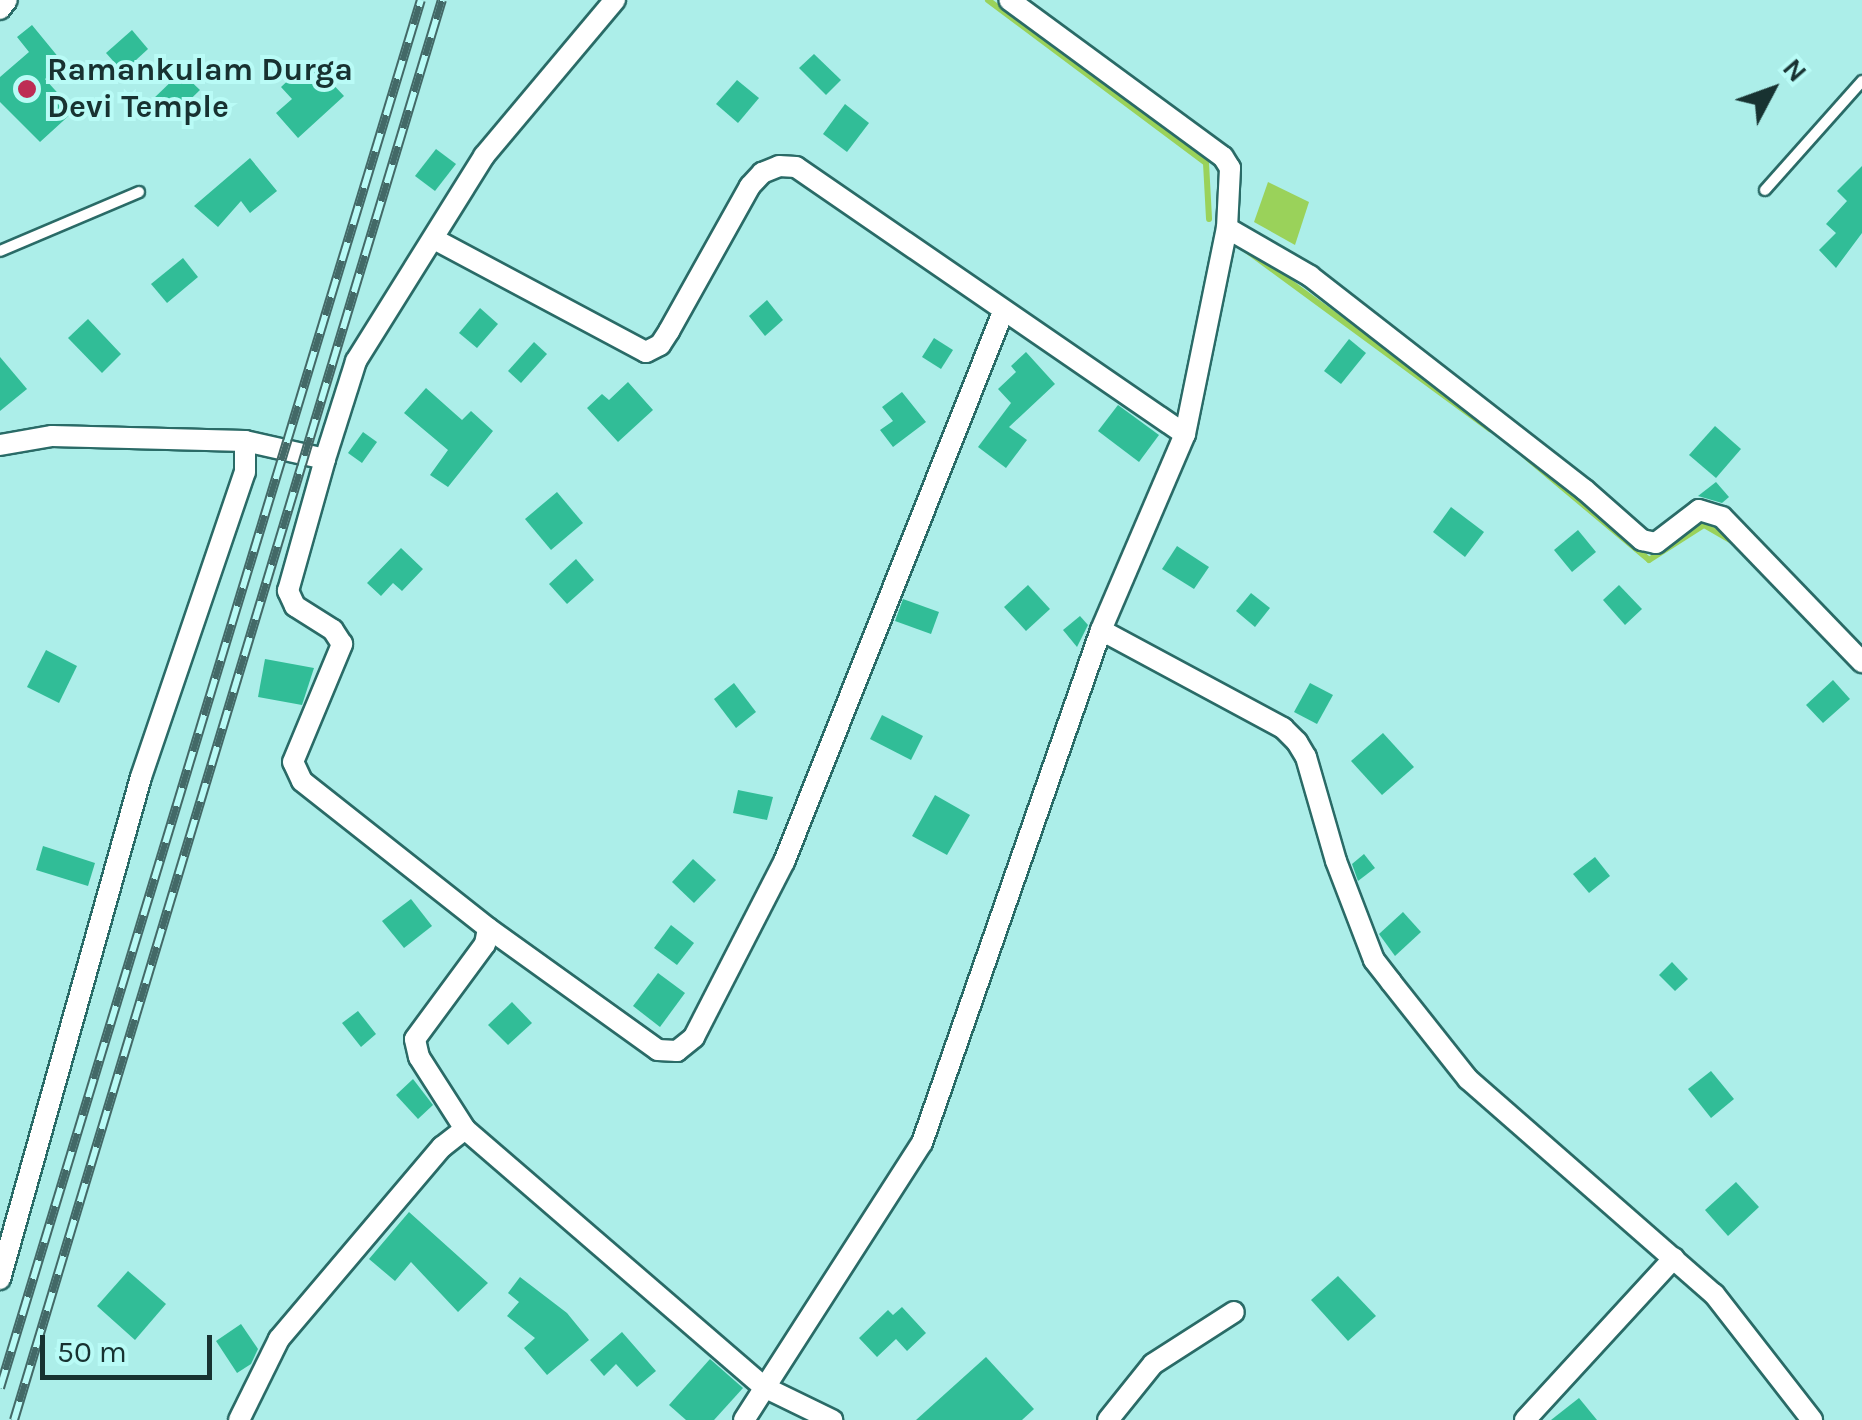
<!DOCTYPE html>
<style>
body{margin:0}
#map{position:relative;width:1862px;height:1420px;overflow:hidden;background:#aceee9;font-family:Karla,sans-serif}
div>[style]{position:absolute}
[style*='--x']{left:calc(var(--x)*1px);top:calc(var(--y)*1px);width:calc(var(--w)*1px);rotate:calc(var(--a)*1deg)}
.water>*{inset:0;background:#9ad25a}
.stream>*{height:6px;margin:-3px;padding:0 3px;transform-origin:3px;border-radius:3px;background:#9ad25a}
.building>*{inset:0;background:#31bd97}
.roads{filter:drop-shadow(2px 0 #2a6b67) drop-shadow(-2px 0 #2a6b67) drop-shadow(0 2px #2a6b67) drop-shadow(0 -2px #2a6b67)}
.service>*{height:10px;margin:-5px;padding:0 5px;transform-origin:5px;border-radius:5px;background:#fff}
.minor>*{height:20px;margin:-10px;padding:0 10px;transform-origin:10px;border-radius:10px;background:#fff}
.rail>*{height:10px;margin-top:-5px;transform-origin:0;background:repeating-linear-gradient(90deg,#b9fbf6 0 19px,#436967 0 38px);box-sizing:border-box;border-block:2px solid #436967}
.dots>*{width:28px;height:28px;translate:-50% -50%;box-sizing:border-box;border:5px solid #b9fbf6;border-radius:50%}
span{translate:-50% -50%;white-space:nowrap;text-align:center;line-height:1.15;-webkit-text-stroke:8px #b9fbf6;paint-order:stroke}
.poi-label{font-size:32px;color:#183231;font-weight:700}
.left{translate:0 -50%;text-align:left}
.north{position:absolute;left:1722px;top:40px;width:100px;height:100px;-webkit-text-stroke:8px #b9fbf6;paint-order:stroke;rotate:49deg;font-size:28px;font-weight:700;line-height:40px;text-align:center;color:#183231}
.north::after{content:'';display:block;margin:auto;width:35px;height:45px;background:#183231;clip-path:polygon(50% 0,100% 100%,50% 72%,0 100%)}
.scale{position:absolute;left:40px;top:1335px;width:172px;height:45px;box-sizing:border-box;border:5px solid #183231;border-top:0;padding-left:12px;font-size:30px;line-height:35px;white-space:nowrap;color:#183231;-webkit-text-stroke:8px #b9fbf6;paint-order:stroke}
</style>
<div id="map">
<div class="water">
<div style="clip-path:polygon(1268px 182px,1309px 202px,1295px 245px,1254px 222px)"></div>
</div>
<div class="stream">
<div style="--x:988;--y:0;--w:272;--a:36.8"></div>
<div style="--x:1206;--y:163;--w:56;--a:86.9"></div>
<div style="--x:1242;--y:247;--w:308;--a:36.3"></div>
<div style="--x:1524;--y:455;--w:163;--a:40"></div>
<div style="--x:1649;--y:560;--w:65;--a:-32.5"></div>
<div style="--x:1704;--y:525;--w:34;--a:30"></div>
</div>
<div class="building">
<div style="clip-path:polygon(32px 25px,64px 64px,45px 79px,74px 111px,40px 142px,0 102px,0 77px,29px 52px,17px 37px)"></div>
<div style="clip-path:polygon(132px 30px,148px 49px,123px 72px,106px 53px)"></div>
<div style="clip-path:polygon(814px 54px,841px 80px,826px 95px,799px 68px)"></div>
<div style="clip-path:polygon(310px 60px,344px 96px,298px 138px,276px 113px,292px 99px,281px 87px)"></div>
<div style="clip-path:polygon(181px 72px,200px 90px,169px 120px,151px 101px)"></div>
<div style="clip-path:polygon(737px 80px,759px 98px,738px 123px,716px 104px)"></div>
<div style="clip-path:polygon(845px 104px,869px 123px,847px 152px,823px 134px)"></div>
<div style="clip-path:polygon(436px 149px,456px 164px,435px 191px,415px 176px)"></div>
<div style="clip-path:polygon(250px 158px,277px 191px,250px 213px,241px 201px,218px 227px,194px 206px)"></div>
<div style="clip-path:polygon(1862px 166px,1862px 233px,1836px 268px,1819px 250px,1836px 233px,1826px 224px,1847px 201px,1837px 191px)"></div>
<div style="clip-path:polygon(183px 258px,198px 277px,167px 303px,151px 284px)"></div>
<div style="clip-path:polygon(767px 300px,783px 320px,765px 336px,749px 316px)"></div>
<div style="clip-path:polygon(480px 308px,498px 324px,477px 348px,459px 333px)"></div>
<div style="clip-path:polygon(88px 319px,121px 354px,102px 373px,68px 338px)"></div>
<div style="clip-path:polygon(934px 338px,953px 350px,941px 369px,922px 357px)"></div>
<div style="clip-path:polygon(1349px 339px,1366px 353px,1341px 384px,1324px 371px)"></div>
<div style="clip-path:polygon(534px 342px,547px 354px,521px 383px,508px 371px)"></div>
<div style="clip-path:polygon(1026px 352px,1055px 384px,1009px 427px,1027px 440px,1006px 468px,978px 447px,1011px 403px,998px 389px,1016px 372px,1011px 366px)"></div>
<div style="clip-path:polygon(0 357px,27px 389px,0 411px)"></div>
<div style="clip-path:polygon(628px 382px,653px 410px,618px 442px,587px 408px,602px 394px,609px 400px)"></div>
<div style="clip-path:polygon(426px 388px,462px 420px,471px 411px,493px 431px,448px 487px,430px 475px,448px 450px,404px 413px)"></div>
<div style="clip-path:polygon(902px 392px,926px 422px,893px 447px,880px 430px,893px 421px,882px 407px)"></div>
<div style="clip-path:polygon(1118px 405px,1159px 435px,1139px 462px,1098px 431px)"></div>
<div style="clip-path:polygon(1715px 426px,1741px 449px,1716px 478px,1689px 455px)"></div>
<div style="clip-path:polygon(363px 432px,377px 442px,362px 463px,348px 453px)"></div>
<div style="clip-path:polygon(1716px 482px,1729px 497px,1722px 503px,1698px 496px)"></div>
<div style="clip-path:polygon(557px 492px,583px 523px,551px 550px,525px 519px)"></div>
<div style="clip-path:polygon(1451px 507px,1484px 532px,1465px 557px,1433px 532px)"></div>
<div style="clip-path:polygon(1578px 530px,1596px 552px,1572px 572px,1554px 550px)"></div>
<div style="clip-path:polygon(1177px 546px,1209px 567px,1194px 589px,1162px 569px)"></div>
<div style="clip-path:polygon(401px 548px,423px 569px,402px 591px,393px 583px,381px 596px,367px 583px)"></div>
<div style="clip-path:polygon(576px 559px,594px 580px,567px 604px,549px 584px)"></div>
<div style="clip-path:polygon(1028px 585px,1050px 609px,1026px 631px,1004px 607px)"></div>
<div style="clip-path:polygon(1619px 585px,1642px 609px,1625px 625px,1603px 600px)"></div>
<div style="clip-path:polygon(1251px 593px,1270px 608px,1255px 627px,1236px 611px)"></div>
<div style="clip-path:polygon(903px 599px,939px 612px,931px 634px,895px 621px)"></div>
<div style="clip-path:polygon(1080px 616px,1088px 625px,1077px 647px,1063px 630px)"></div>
<div style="clip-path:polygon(46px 650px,77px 666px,59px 703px,27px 687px)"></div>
<div style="clip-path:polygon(265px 659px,314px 668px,302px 705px,258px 697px)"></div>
<div style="clip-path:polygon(1833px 680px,1850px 699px,1823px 723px,1806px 705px)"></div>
<div style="clip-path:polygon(734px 683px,756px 712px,736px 728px,714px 699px)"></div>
<div style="clip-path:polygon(1310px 683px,1333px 695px,1317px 724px,1294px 712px)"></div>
<div style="clip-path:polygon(882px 715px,923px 736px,911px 760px,870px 739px)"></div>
<div style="clip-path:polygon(1383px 733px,1414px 767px,1382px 795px,1351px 761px)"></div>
<div style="clip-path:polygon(738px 790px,773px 797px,767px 820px,733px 813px)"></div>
<div style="clip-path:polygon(935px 795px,970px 815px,947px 855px,912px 836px)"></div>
<div style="clip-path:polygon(43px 846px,95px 863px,88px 886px,36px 870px)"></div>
<div style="clip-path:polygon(1364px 854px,1375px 868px,1358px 881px,1352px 864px)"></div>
<div style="clip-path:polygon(1595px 857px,1610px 876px,1589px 893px,1573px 874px)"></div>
<div style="clip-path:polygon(693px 859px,716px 880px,694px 903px,672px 882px)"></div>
<div style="clip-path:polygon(411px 899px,432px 926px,404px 948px,382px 921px)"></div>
<div style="clip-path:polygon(1403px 912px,1421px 932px,1395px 956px,1379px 934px)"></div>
<div style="clip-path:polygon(671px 925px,694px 943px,677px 965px,654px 948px)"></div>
<div style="clip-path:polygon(1672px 962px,1688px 979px,1675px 991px,1659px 975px)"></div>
<div style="clip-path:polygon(658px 973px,685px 993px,660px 1027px,633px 1006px)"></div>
<div style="clip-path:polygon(512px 1002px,532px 1023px,508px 1045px,488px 1025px)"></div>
<div style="clip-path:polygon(358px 1011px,376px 1034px,361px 1047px,342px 1023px)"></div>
<div style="clip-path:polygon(1711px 1071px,1734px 1099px,1711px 1118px,1688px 1089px)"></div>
<div style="clip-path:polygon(413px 1079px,433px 1105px,418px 1119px,396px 1095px)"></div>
<div style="clip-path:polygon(1736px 1182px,1759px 1207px,1728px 1236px,1705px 1210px)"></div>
<div style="clip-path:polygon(409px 1212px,488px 1283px,458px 1312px,411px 1262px,395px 1281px,369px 1259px)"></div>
<div style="clip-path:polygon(128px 1271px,166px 1304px,135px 1340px,97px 1306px)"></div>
<div style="clip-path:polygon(1338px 1276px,1376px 1316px,1348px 1341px,1311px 1300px)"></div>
<div style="clip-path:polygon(520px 1277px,567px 1313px,589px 1340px,547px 1375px,524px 1348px,535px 1338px,507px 1316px,519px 1302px,508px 1293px)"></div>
<div style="clip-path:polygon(902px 1307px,926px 1333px,907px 1351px,896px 1339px,877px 1357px,859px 1338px,888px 1310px,893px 1315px)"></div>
<div style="clip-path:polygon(241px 1324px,258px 1349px,251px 1364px,237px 1373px,216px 1341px)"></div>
<div style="clip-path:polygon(622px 1332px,656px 1371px,637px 1387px,616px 1364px,604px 1376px,590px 1360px)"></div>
<div style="clip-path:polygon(986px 1357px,1034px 1409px,1022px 1420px,916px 1420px)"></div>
<div style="clip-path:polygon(710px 1359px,743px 1388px,714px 1420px,686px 1420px,669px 1405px)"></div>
<div style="clip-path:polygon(1579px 1398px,1597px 1420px,1551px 1420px)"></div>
</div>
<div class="roads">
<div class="service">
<div style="--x:1765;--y:190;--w:146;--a:-48.3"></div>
<div style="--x:0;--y:251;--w:151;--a:-23"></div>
</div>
<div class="minor">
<div style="--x:0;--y:9;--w:11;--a:-52"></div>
<div style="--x:1227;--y:228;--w:96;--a:30"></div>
<div style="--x:1310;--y:276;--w:348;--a:37.9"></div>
<div style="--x:1585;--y:490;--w:76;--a:41.3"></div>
<div style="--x:1642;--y:540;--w:14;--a:12"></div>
<div style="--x:1656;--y:543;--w:54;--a:-37.5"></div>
<div style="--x:1699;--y:510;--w:24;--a:17"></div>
<div style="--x:1722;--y:517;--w:202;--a:46"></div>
<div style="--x:434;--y:239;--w:240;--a:28.1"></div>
<div style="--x:646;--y:352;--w:16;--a:-27"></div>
<div style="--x:660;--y:345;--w:17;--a:-57"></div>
<div style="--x:669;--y:331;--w:166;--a:-60.8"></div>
<div style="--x:750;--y:186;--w:18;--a:-47"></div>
<div style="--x:762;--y:173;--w:18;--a:-22"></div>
<div style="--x:779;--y:166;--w:17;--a:3"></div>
<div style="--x:796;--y:167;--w:472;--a:34.5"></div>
<div style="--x:0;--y:445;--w:53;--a:-9.8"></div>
<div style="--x:52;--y:436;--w:193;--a:1.5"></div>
<div style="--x:245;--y:441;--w:82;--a:12.7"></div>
<div style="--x:325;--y:459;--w:103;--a:-72.4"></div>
<div style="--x:356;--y:361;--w:242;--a:-58"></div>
<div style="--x:484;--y:156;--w:204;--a:-50"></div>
<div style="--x:1101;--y:630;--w:207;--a:28.3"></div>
<div style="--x:1283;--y:728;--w:20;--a:45"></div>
<div style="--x:1297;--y:742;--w:17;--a:59"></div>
<div style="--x:1306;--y:757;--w:108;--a:73.9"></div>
<div style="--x:1336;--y:861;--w:106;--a:69"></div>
<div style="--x:1374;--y:960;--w:28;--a:52"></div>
<div style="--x:1391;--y:982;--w:124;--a:51.6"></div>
<div style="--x:1468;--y:1079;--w:327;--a:41.2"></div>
<div style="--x:1714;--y:1294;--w:160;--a:52.1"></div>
<div style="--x:488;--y:928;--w:209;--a:35.7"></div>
<div style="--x:658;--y:1050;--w:19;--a:3"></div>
<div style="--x:677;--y:1051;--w:22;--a:-39"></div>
<div style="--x:694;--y:1037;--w:197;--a:-62.8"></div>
<div style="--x:784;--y:862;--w:592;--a:-68.29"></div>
<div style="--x:465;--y:1129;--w:395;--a:40.8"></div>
<div style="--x:764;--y:1387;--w:76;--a:25.9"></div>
<div style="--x:0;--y:1279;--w:521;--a:-74.31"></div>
<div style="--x:141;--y:777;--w:322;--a:-71.2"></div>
<div style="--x:245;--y:472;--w:31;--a:-90"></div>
<div style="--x:239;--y:1420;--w:90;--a:-63.7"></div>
<div style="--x:279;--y:1339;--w:252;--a:-49.7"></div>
<div style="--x:442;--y:1147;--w:29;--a:-38"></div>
<div style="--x:465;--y:1129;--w:85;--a:-122.6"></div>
<div style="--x:419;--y:1057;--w:18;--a:-103"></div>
<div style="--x:415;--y:1039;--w:118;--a:-53.6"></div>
<div style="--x:485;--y:944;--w:16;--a:-79"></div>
<div style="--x:488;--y:928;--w:237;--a:-141.7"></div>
<div style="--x:302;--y:781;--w:21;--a:-115"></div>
<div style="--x:293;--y:762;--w:128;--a:-67.4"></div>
<div style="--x:342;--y:644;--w:17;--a:-123"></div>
<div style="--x:333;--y:630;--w:45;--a:-147.7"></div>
<div style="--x:295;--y:606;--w:17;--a:-115"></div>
<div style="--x:288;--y:591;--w:137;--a:-74.3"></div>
<div style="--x:744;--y:1420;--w:329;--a:-57.3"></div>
<div style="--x:922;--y:1143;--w:543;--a:-70.76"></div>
<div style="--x:1101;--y:630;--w:213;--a:-66.8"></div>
<div style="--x:1185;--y:434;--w:210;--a:-78.5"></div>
<div style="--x:1227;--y:228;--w:60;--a:-87.1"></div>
<div style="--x:1230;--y:168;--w:13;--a:-122"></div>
<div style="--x:1223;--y:157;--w:265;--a:-143.7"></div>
<div style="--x:1108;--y:1420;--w:72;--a:-51.2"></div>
<div style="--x:1153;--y:1364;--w:96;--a:-32.7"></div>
<div style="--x:1525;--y:1420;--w:220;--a:-47.4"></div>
</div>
</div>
<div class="rail">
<div style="--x:0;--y:1388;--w:1450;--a:-73.13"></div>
<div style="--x:14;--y:1420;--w:1483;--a:-73.23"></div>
</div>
<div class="dots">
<div style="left:27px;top:89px;background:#bd2d54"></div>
</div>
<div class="poi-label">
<span class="left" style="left:47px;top:89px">Ramankulam Durga<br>Devi Temple</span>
</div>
<div class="north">N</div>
<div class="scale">50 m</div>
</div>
